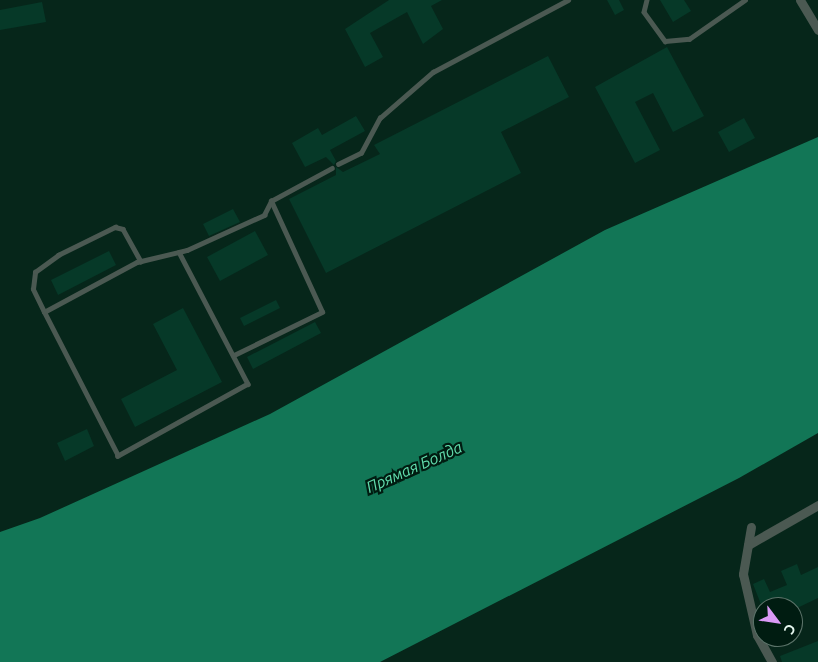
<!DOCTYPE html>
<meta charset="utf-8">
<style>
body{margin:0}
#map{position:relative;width:818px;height:662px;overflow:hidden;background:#06261a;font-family:Ubuntu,sans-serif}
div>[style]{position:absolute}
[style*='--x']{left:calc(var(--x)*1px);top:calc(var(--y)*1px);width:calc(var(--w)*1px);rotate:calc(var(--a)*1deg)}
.water>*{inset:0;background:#127656}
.building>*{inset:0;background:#063928}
.lane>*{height:4.5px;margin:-2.25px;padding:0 2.25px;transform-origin:2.25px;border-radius:2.25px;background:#4b5952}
.street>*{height:9px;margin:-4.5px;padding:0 4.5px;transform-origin:4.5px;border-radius:4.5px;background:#4b5952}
span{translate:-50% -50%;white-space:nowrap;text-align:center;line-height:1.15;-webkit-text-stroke:4.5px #001c11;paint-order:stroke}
.water-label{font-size:16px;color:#61dcad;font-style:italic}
.north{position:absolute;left:753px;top:597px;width:50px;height:50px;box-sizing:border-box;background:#001c11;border:1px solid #5b7369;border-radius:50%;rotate:121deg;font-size:14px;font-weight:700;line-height:20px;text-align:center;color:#e4f6ee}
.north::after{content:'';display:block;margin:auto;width:18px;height:22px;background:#da9af6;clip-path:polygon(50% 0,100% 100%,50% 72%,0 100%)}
</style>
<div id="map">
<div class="water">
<div style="clip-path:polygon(818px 137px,818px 433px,739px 478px,380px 662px,0 662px,0 532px,40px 518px,270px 414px,605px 230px)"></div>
</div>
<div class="building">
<div style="clip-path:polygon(389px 0,442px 0,431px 6px,443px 29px,423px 44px,407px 12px,370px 33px,383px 57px,365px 67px,345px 29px)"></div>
<div style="clip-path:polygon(607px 0,619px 0,624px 10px,615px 15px)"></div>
<div style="clip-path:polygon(660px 0,684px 0,691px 11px,673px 22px)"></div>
<div style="clip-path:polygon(42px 2px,46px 22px,0 30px,0 10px)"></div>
<div style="clip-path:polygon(667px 47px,704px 116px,673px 132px,653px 93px,635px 102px,660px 150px,635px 163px,595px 87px)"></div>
<div style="clip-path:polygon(548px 56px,569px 97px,501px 132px,521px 173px,326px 273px,289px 199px,336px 175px,336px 167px,343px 172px,380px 154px,374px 145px)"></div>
<div style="clip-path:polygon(356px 116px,365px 131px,330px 150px,336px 161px,334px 165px,326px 157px,305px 167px,292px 143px,318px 128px,322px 135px)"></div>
<div style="clip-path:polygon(744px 118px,755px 138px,729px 152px,718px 132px)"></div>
<div style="clip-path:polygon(233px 209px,240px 222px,209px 236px,203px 224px)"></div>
<div style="clip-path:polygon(255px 231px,268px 255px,220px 281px,207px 257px)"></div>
<div style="clip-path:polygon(109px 251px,116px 265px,58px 295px,51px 280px)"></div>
<div style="clip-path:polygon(276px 300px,280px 308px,244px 326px,240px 318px)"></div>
<div style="clip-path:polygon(183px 308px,222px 382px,135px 427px,121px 399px,177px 370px,153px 324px)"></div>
<div style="clip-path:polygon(315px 322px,321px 333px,253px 369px,247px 357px)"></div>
<div style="clip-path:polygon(87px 429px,94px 446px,65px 461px,57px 443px)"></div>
<div style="clip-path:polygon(797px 564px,801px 575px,818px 567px,818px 598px,793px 610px,793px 607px,762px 607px,753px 584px,764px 579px,770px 592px,787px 585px,781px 571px)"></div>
<div style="clip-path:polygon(818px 641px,818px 662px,782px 662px,780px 656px)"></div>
</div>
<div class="lane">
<div style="--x:647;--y:0;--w:12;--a:104"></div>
<div style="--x:644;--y:12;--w:36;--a:54"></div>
<div style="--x:665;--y:41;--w:24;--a:-5"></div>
<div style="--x:689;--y:39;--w:68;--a:-34.9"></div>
<div style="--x:338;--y:164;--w:25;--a:-26"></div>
<div style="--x:361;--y:153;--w:40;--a:-62"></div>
<div style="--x:380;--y:118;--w:70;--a:-41"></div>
<div style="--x:433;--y:72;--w:153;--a:-28.1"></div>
<div style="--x:179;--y:252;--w:149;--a:62.4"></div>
<div style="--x:248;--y:384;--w:149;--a:151"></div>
<div style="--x:118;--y:456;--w:162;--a:-117.2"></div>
<div style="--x:44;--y:312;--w:106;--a:-28.3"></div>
<div style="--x:137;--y:262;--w:43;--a:-13.4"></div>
<div style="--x:179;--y:252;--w:8;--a:-14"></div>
<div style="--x:187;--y:250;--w:85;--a:-24.4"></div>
<div style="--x:264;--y:215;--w:16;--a:-63"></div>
<div style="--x:271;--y:201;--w:69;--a:-28.4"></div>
<div style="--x:44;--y:312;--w:25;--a:-116"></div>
<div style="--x:33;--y:289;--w:17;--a:-83"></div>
<div style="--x:35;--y:272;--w:29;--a:-36"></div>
<div style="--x:58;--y:255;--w:64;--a:-26.2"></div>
<div style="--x:115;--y:227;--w:8;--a:14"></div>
<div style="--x:123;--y:229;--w:37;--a:61"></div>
<div style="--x:234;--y:355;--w:98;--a:-26"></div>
<div style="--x:322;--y:312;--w:122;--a:-114.7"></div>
</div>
<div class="street">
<div style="--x:800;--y:0;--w:35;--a:59"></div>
<div style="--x:751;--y:527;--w:48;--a:99.7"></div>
<div style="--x:743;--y:574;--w:63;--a:77.1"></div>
<div style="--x:757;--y:635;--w:31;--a:61"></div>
<div style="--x:748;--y:545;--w:81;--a:-29.7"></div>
</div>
<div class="water-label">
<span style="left:414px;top:467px;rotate:-24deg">Прямая Болда</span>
</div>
<div class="north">С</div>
</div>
